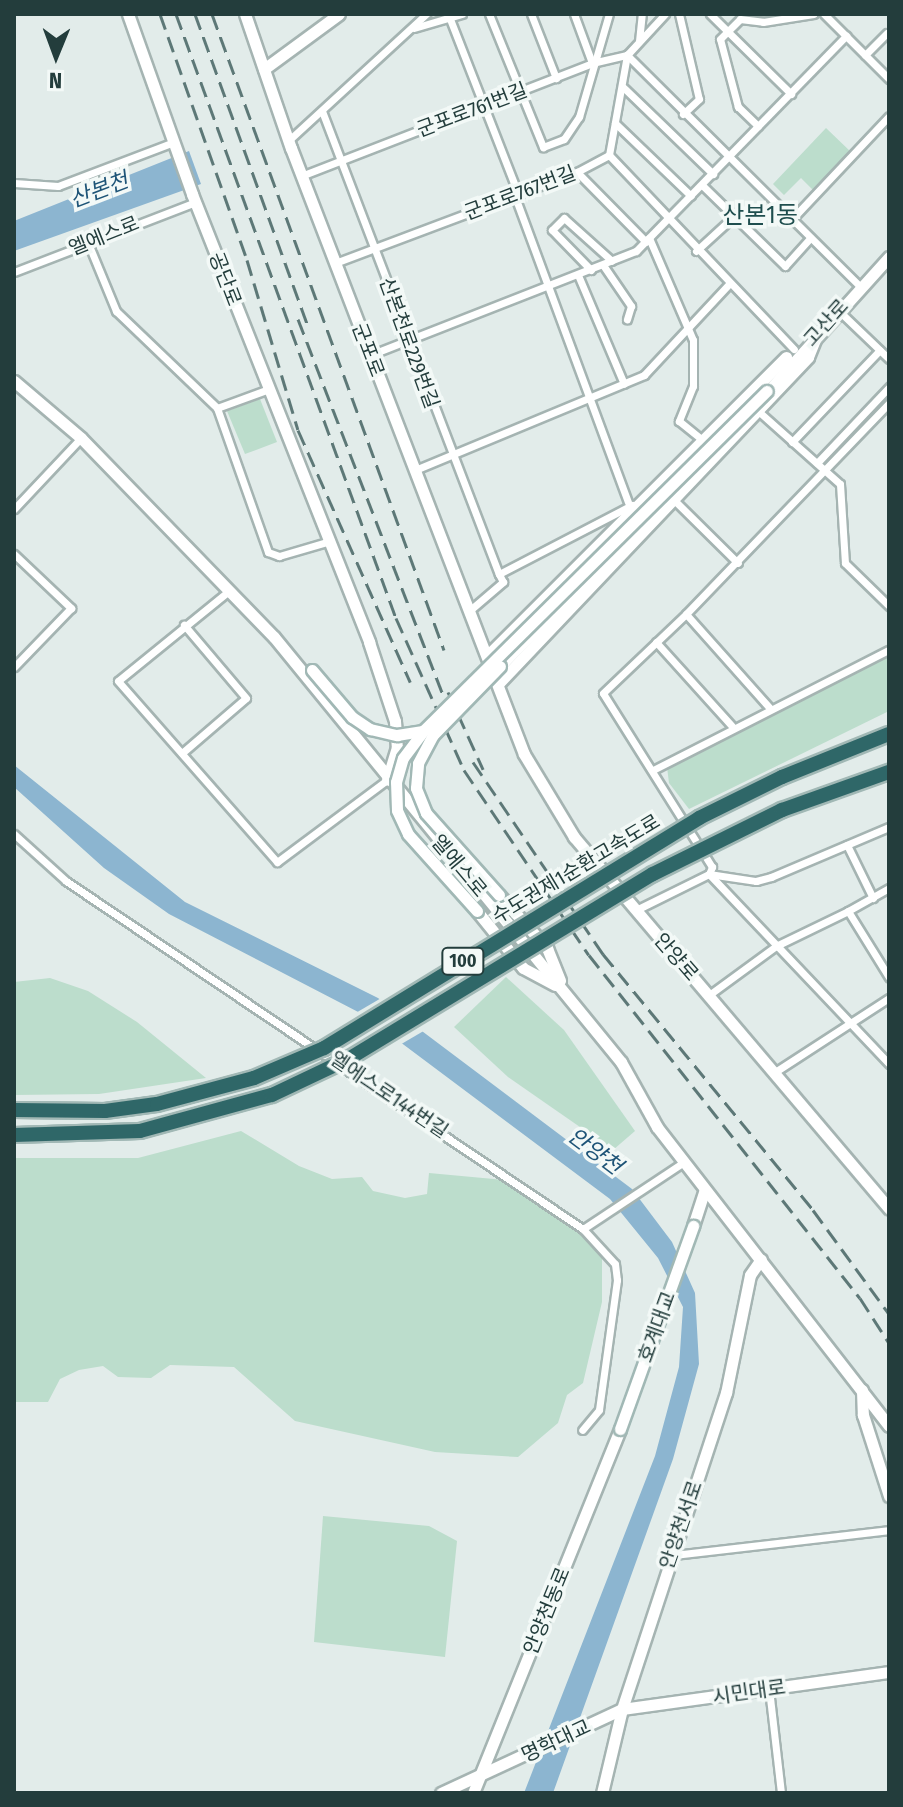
<!DOCTYPE html>
<meta charset="utf-8">
<style>
body{margin:0}
#map{position:relative;width:903px;height:1807px;overflow:hidden;background:#e2ecea;font-family:"Fira Sans Condensed","Noto Sans KR",sans-serif}
div>[style]{position:absolute}
[style*='--x']{left:calc(var(--x)*1px);top:calc(var(--y)*1px);width:calc(var(--w)*1px);rotate:calc(var(--a)*1deg)}
.green>*{inset:0;background:#bcddcc}
.water>*{inset:0;background:#8cb5d0}
.pier>*{inset:0;background:#e2ecea}
.roads{filter:drop-shadow(2px 0 #a5b4b2) drop-shadow(-2px 0 #a5b4b2) drop-shadow(0 2px #a5b4b2) drop-shadow(0 -2px #a5b4b2)}
.street>*{height:7px;margin:-3.5px;padding:0 3.5px;transform-origin:3.5px;border-radius:3.5px;background:#fff}
.secondary>*{height:11px;margin:-5.5px;padding:0 5.5px;transform-origin:5.5px;border-radius:5.5px;background:#fff}
.rail>*{height:3px;margin-top:-1.5px;transform-origin:0;background:repeating-linear-gradient(90deg,#5d7877 0 16px,transparent 0 24px)}
.bridges{filter:drop-shadow(2px 0 #a1b8b5) drop-shadow(-2px 0 #a1b8b5) drop-shadow(0 2px #a1b8b5) drop-shadow(0 -2px #a1b8b5)}
.secondary-bridge>*{height:11px;margin:-5.5px;padding:0 5.5px;transform-origin:5.5px;border-radius:5.5px;background:#fff}
.highway-bridge>*{height:14px;margin:-7px;padding:0 7px;transform-origin:7px;border-radius:7px;background:#2f6768}
span{translate:-50% -50%;white-space:nowrap;text-align:center;line-height:1.15;-webkit-text-stroke:7px #f3f9f7;paint-order:stroke}
.shield-label span{padding:2px 6px;background:#f3f9f7;border:2px solid;border-radius:6px;-webkit-text-stroke-width:0}
.shield-label{font-size:18px;color:#233d3c;font-weight:700}
.street-label{font-size:20px;color:#233d3c}
.water-label{font-size:22px;color:#1e5477;font-style:italic}
.quarter-label{font-size:24px;color:#1f4e4e}
.frame{position:absolute;inset:0;border:16px solid #233d3c;pointer-events:none}
.north{position:absolute;left:16px;top:16px;width:80px;height:80px;-webkit-text-stroke:6px #f3f9f7;paint-order:stroke;rotate:181deg;font-size:22px;font-weight:700;line-height:32px;text-align:center;color:#233d3c}
.north::after{content:'';display:block;margin:auto;width:28px;height:36px;background:#233d3c;clip-path:polygon(50% 0,100% 100%,50% 72%,0 100%)}
</style>
<div id="map">
<div class="green">
<div style="clip-path:polygon(826px 128px,852px 153px,815px 192px,801px 178px,784px 195px,773px 184px)"></div>
<div style="clip-path:polygon(260px 399px,277px 442px,245px 454px,227px 411px)"></div>
<div style="clip-path:polygon(889px 655px,889px 711px,689px 809px,669px 783px,667px 767px)"></div>
<div style="clip-path:polygon(506px 977px,564px 1030px,635px 1131px,613px 1150px,508px 1077px,454px 1027px)"></div>
<div style="clip-path:polygon(50px 978px,88px 991px,137px 1022px,206px 1078px,99px 1094px,14px 1095px,14px 982px)"></div>
<div style="clip-path:polygon(241px 1131px,299px 1166px,332px 1179px,362px 1177px,373px 1191px,405px 1198px,427px 1194px,429px 1173px,516px 1181px,602px 1243px,602px 1302px,583px 1383px,567px 1395px,558px 1423px,518px 1457px,435px 1452px,295px 1421px,234px 1367px,170px 1365px,151px 1378px,118px 1377px,103px 1366px,79px 1370px,60px 1379px,48px 1402px,14px 1402px,14px 1158px,138px 1158px)"></div>
<div style="clip-path:polygon(323px 1516px,429px 1526px,457px 1541px,445px 1657px,314px 1642px)"></div>
</div>
<div class="water">
<div style="clip-path:polygon(189px 151px,201px 184px,14px 251px,14px 221px)"></div>
<div style="clip-path:polygon(14px 765px,185px 902px,378px 998px,632px 1189px,672px 1242px,695px 1293px,699px 1364px,673px 1459px,553px 1793px,524px 1793px,655px 1456px,679px 1367px,683px 1307px,658px 1258px,610px 1199px,364px 1015px,169px 914px,104px 868px,14px 787px)"></div>
</div>
<div class="pier">
<div style="clip-path:polygon(383px 997px,427px 1029px,398px 1046px,354px 1014px)"></div>
</div>
<div class="roads">
<div class="street">
<div style="--x:489;--y:14;--w:144;--a:67.9"></div>
<div style="--x:543;--y:147;--w:22;--a:-21"></div>
<div style="--x:564;--y:139;--w:27;--a:-56"></div>
<div style="--x:579;--y:117;--w:107;--a:-73.8"></div>
<div style="--x:531;--y:14;--w:69;--a:68.7"></div>
<div style="--x:574;--y:14;--w:52;--a:69.8"></div>
<div style="--x:679;--y:14;--w:87;--a:76.8"></div>
<div style="--x:699;--y:99;--w:22;--a:137"></div>
<div style="--x:710;--y:14;--w:114;--a:44.6"></div>
<div style="--x:824;--y:14;--w:92;--a:45"></div>
<div style="--x:450;--y:19;--w:187;--a:68.7"></div>
<div style="--x:414;--y:28;--w:50;--a:-16.3"></div>
<div style="--x:639;--y:41;--w:27;--a:-84"></div>
<div style="--x:627;--y:55;--w:328;--a:44.8"></div>
<div style="--x:865;--y:55;--w:31;--a:-45"></div>
<div style="--x:624;--y:88;--w:124;--a:44"></div>
<div style="--x:322;--y:111;--w:496;--a:69.1"></div>
<div style="--x:615;--y:123;--w:105;--a:43.8"></div>
<div style="--x:758;--y:126;--w:28;--a:-136"></div>
<div style="--x:738;--y:107;--w:70;--a:-104.8"></div>
<div style="--x:720;--y:39;--w:28;--a:-45"></div>
<div style="--x:740;--y:19;--w:23;--a:7"></div>
<div style="--x:763;--y:22;--w:51;--a:-9.1"></div>
<div style="--x:288;--y:141;--w:188;--a:-42.6"></div>
<div style="--x:609;--y:155;--w:268;--a:46.4"></div>
<div style="--x:577;--y:172;--w:98;--a:45.4"></div>
<div style="--x:301;--y:176;--w:312;--a:-21.2"></div>
<div style="--x:592;--y:63;--w:36;--a:-13"></div>
<div style="--x:627;--y:55;--w:56;--a:-47.2"></div>
<div style="--x:14;--y:183;--w:44;--a:3.9"></div>
<div style="--x:58;--y:186;--w:124;--a:-20.8"></div>
<div style="--x:702;--y:185;--w:116;--a:44.3"></div>
<div style="--x:785;--y:266;--w:38;--a:-48"></div>
<div style="--x:514;--y:194;--w:329;--a:69.7"></div>
<div style="--x:792;--y:219;--w:141;--a:-46.7"></div>
<div style="--x:649;--y:238;--w:111;--a:66.7"></div>
<div style="--x:693;--y:340;--w:46;--a:90"></div>
<div style="--x:693;--y:386;--w:38;--a:112"></div>
<div style="--x:679;--y:421;--w:32;--a:39"></div>
<div style="--x:88;--y:243;--w:74;--a:67.6"></div>
<div style="--x:116;--y:311;--w:140;--a:43.8"></div>
<div style="--x:217;--y:408;--w:153;--a:70.5"></div>
<div style="--x:268;--y:552;--w:12;--a:20"></div>
<div style="--x:279;--y:556;--w:53;--a:-16.4"></div>
<div style="--x:696;--y:251;--w:52;--a:-42.6"></div>
<div style="--x:335;--y:263;--w:259;--a:-20.6"></div>
<div style="--x:577;--y:172;--w:36;--a:-28"></div>
<div style="--x:609;--y:155;--w:102;--a:-79.8"></div>
<div style="--x:603;--y:265;--w:50;--a:55.7"></div>
<div style="--x:631;--y:306;--w:14;--a:107"></div>
<div style="--x:591;--y:270;--w:56;--a:-134.3"></div>
<div style="--x:552;--y:230;--w:17;--a:-45"></div>
<div style="--x:564;--y:218;--w:64;--a:41.9"></div>
<div style="--x:14;--y:272;--w:194;--a:-21.1"></div>
<div style="--x:578;--y:275;--w:118;--a:67.1"></div>
<div style="--x:839;--y:311;--w:69;--a:43.8"></div>
<div style="--x:370;--y:355;--w:286;--a:-21.4"></div>
<div style="--x:636;--y:251;--w:301;--a:-45.7"></div>
<div style="--x:217;--y:408;--w:55;--a:-20.1"></div>
<div style="--x:757;--y:410;--w:111;--a:41.7"></div>
<div style="--x:840;--y:484;--w:79;--a:86.4"></div>
<div style="--x:845;--y:563;--w:62;--a:44.3"></div>
<div style="--x:792;--y:442;--w:127;--a:-46.3"></div>
<div style="--x:817;--y:463;--w:105;--a:-46.5"></div>
<div style="--x:415;--y:470;--w:248;--a:-22.5"></div>
<div style="--x:644;--y:375;--w:123;--a:-47"></div>
<div style="--x:673;--y:499;--w:91;--a:44.6"></div>
<div style="--x:14;--y:509;--w:98;--a:-46.7"></div>
<div style="--x:14;--y:554;--w:79;--a:43.5"></div>
<div style="--x:71;--y:608;--w:82;--a:134"></div>
<div style="--x:230;--y:590;--w:144;--a:140.9"></div>
<div style="--x:118;--y:681;--w:241;--a:48.7"></div>
<div style="--x:277;--y:862;--w:137;--a:-36.7"></div>
<div style="--x:469;--y:611;--w:45;--a:-40.5"></div>
<div style="--x:503;--y:582;--w:9;--a:-117"></div>
<div style="--x:499;--y:574;--w:150;--a:-27.4"></div>
<div style="--x:686;--y:614;--w:293;--a:-46.1"></div>
<div style="--x:656;--y:642;--w:113;--a:47.9"></div>
<div style="--x:182;--y:753;--w:84;--a:-40.7"></div>
<div style="--x:246;--y:698;--w:96;--a:-130.3"></div>
<div style="--x:653;--y:770;--w:265;--a:-27"></div>
<div style="--x:14;--y:834;--w:70;--a:42.1"></div>
<div style="--x:66;--y:881;--w:623;--a:33.95"></div>
<div style="--x:583;--y:1229;--w:47;--a:47.6"></div>
<div style="--x:615;--y:1264;--w:16;--a:83"></div>
<div style="--x:617;--y:1280;--w:131;--a:97.9"></div>
<div style="--x:599;--y:1410;--w:26;--a:130"></div>
<div style="--x:847;--y:845;--w:59;--a:63.9"></div>
<div style="--x:709;--y:874;--w:8;--a:-67"></div>
<div style="--x:712;--y:867;--w:205;--a:-122.1"></div>
<div style="--x:603;--y:693;--w:115;--a:-43.6"></div>
<div style="--x:686;--y:614;--w:125;--a:48.3"></div>
<div style="--x:709;--y:874;--w:262;--a:46.5"></div>
<div style="--x:709;--y:874;--w:48;--a:8.5"></div>
<div style="--x:756;--y:881;--w:16;--a:-15"></div>
<div style="--x:771;--y:877;--w:128;--a:-23"></div>
<div style="--x:636;--y:910;--w:81;--a:-26.3"></div>
<div style="--x:848;--y:911;--w:47;--a:-29.3"></div>
<div style="--x:709;--y:995;--w:83;--a:-36.2"></div>
<div style="--x:776;--y:946;--w:80;--a:-25.9"></div>
<div style="--x:848;--y:911;--w:78;--a:58.2"></div>
<div style="--x:775;--y:1072;--w:136;--a:-33"></div>
<div style="--x:583;--y:1229;--w:121;--a:-33.6"></div>
<div style="--x:673;--y:1555;--w:217;--a:-6.6"></div>
<div style="--x:769;--y:1689;--w:105;--a:83.4"></div>
</div>
<div class="secondary">
<div style="--x:128;--y:14;--w:191;--a:70.4"></div>
<div style="--x:192;--y:194;--w:482;--a:68.4"></div>
<div style="--x:369;--y:642;--w:83;--a:71.8"></div>
<div style="--x:395;--y:721;--w:26;--a:86"></div>
<div style="--x:397;--y:747;--w:34;--a:107"></div>
<div style="--x:245;--y:14;--w:142;--a:71.1"></div>
<div style="--x:291;--y:148;--w:649;--a:68.97"></div>
<div style="--x:524;--y:754;--w:97;--a:58.9"></div>
<div style="--x:574;--y:837;--w:487;--a:49.7"></div>
<div style="--x:264;--y:69;--w:93;--a:-36.3"></div>
<div style="--x:14;--y:381;--w:88;--a:40.4"></div>
<div style="--x:81;--y:438;--w:277;--a:45.9"></div>
<div style="--x:274;--y:637;--w:549;--a:50.77"></div>
<div style="--x:621;--y:1062;--w:74;--a:61"></div>
<div style="--x:657;--y:1127;--w:378;--a:52.2"></div>
<div style="--x:761;--y:399;--w:191;--a:-48"></div>
<div style="--x:487;--y:656;--w:423;--a:-45"></div>
<div style="--x:500;--y:666;--w:204;--a:-45.6"></div>
<div style="--x:499;--y:683;--w:449;--a:-46.5"></div>
<div style="--x:808;--y:357;--w:18;--a:-68"></div>
<div style="--x:499;--y:895;--w:72;--a:47.8"></div>
<div style="--x:547;--y:948;--w:35;--a:68"></div>
<div style="--x:477;--y:911;--w:73;--a:51.1"></div>
<div style="--x:523;--y:968;--w:36;--a:28"></div>
<div style="--x:693;--y:1226;--w:38;--a:-72"></div>
<div style="--x:862;--y:1390;--w:25;--a:88"></div>
<div style="--x:863;--y:1415;--w:85;--a:72.2"></div>
<div style="--x:441;--y:1793;--w:200;--a:-24.9"></div>
<div style="--x:622;--y:1709;--w:270;--a:-7.9"></div>
<div style="--x:473;--y:1793;--w:393;--a:-68"></div>
<div style="--x:602;--y:1793;--w:86;--a:-76.6"></div>
<div style="--x:622;--y:1709;--w:333;--a:-71.8"></div>
<div style="--x:726;--y:1393;--w:120;--a:-78.5"></div>
<div style="--x:750;--y:1275;--w:19;--a:-55"></div>
</div>
</div>
<div class="rail">
<div style="--x:160;--y:14;--w:261;--a:70.5"></div>
<div style="--x:247;--y:260;--w:177;--a:73.3"></div>
<div style="--x:298;--y:430;--w:276;--a:66"></div>
<div style="--x:176;--y:14;--w:643;--a:69.99"></div>
<div style="--x:396;--y:618;--w:167;--a:65.9"></div>
<div style="--x:464;--y:770;--w:223;--a:56"></div>
<div style="--x:589;--y:955;--w:437;--a:51.7"></div>
<div style="--x:860;--y:1298;--w:54;--a:57.2"></div>
<div style="--x:195;--y:14;--w:332;--a:70.1"></div>
<div style="--x:212;--y:14;--w:677;--a:69.96"></div>
<div style="--x:298;--y:319;--w:416;--a:68.9"></div>
<div style="--x:448;--y:692;--w:85;--a:65.6"></div>
<div style="--x:473;--y:762;--w:232;--a:55.9"></div>
<div style="--x:603;--y:954;--w:331;--a:50.6"></div>
<div style="--x:813;--y:1210;--w:129;--a:53.8"></div>
</div>
<div class="bridges">
<div class="secondary-bridge">
<div style="--x:312;--y:670;--w:62;--a:49.6"></div>
<div style="--x:352;--y:717;--w:22;--a:34"></div>
<div style="--x:370;--y:729;--w:28;--a:13"></div>
<div style="--x:397;--y:735;--w:26;--a:-9"></div>
<div style="--x:499;--y:895;--w:110;--a:-131.7"></div>
<div style="--x:426;--y:813;--w:27;--a:-112"></div>
<div style="--x:416;--y:788;--w:25;--a:-85"></div>
<div style="--x:418;--y:763;--w:32;--a:-62"></div>
<div style="--x:433;--y:735;--w:96;--a:-45.8"></div>
<div style="--x:477;--y:911;--w:103;--a:-131.9"></div>
<div style="--x:408;--y:834;--w:26;--a:-115"></div>
<div style="--x:397;--y:810;--w:28;--a:-92"></div>
<div style="--x:396;--y:782;--w:25;--a:-74"></div>
<div style="--x:403;--y:758;--w:35;--a:-53"></div>
<div style="--x:424;--y:730;--w:482;--a:-44.7"></div>
<div style="--x:620;--y:1429;--w:216;--a:-70.2"></div>
</div>
<div class="highway-bridge">
<div style="--x:14;--y:1110;--w:91;--a:0.6"></div>
<div style="--x:105;--y:1111;--w:52;--a:-7.7"></div>
<div style="--x:157;--y:1104;--w:100;--a:-15"></div>
<div style="--x:254;--y:1078;--w:76;--a:-23.2"></div>
<div style="--x:324;--y:1048;--w:440;--a:-31.5"></div>
<div style="--x:699;--y:818;--w:93;--a:-26.3"></div>
<div style="--x:782;--y:777;--w:115;--a:-21.9"></div>
<div style="--x:14;--y:1135;--w:126;--a:-1.8"></div>
<div style="--x:140;--y:1131;--w:137;--a:-15.3"></div>
<div style="--x:272;--y:1095;--w:86;--a:-25.4"></div>
<div style="--x:350;--y:1058;--w:354;--a:-31.3"></div>
<div style="--x:653;--y:874;--w:144;--a:-26.4"></div>
<div style="--x:782;--y:810;--w:114;--a:-19.6"></div>
</div>
</div>
<div class="shield-label">
<span style="left:463px;top:961px">100</span>
</div>
<div class="street-label">
<span style="left:472px;top:110px;rotate:-21deg">군포로761번길</span>
<span style="left:520px;top:193px;rotate:-21deg">군포로767번길</span>
<span style="left:104px;top:236px;rotate:-22deg">엘에스로</span>
<span style="left:225px;top:279px;rotate:69deg">공단로</span>
<span style="left:826px;top:323px;rotate:-48deg">고산로</span>
<span style="left:409px;top:343px;rotate:70deg">산본천로229번길</span>
<span style="left:368px;top:350px;rotate:69deg">군포로</span>
<span style="left:459px;top:866px;rotate:50deg">엘에스로</span>
<span style="left:576px;top:869px;rotate:-31deg">수도권제1순환고속도로</span>
<span style="left:676px;top:957px;rotate:49deg">안양로</span>
<span style="left:389px;top:1095px;rotate:34deg">엘에스로144번길</span>
<span style="left:657px;top:1327px;rotate:-70deg">호계대교</span>
<span style="left:681px;top:1525px;rotate:-71deg">안양천서로</span>
<span style="left:547px;top:1611px;rotate:-68deg">안양천동로</span>
<span style="left:749px;top:1692px;rotate:-8deg">시민대로</span>
<span style="left:556px;top:1741px;rotate:-25deg">명학대교</span>
</div>
<div class="water-label">
<span style="left:99px;top:190px;rotate:-21deg">산본천</span>
<span style="left:595px;top:1151px;rotate:37deg">안양천</span>
</div>
<div class="quarter-label">
<span style="left:760px;top:216px">산본1동</span>
</div>
<div class="frame"></div>
<div class="north">N</div>
</div>
